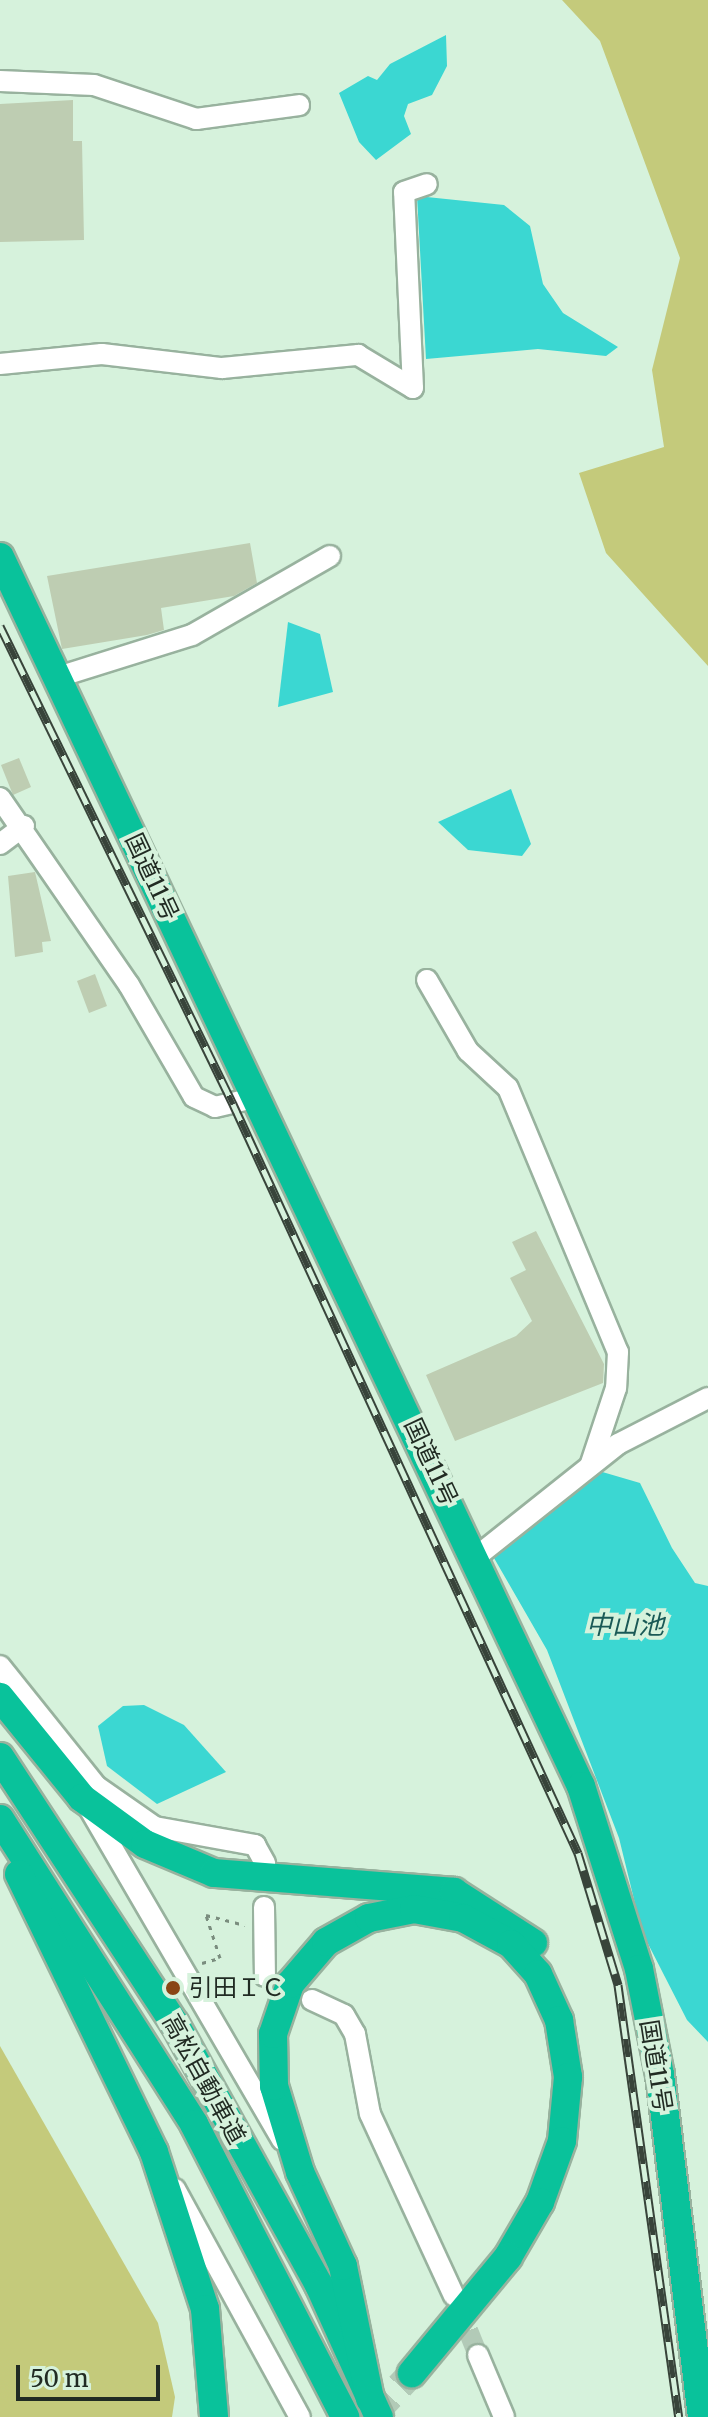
<!DOCTYPE html>
<meta charset="utf-8">
<style>
body{margin:0}
#map{position:relative;width:708px;height:2417px;overflow:hidden;background:#d6f2dc;font-family:Merriweather,"Noto Sans JP",serif}
div>[style]{position:absolute}
[style*='--x']{left:calc(var(--x)*1px);top:calc(var(--y)*1px);width:calc(var(--w)*1px);rotate:calc(var(--a)*1deg)}
.green>*{inset:0;background:#c4ca7b}
.water>*{inset:0;background:#3bd7d2}
.building>*{inset:0;background:#becdb2}
.minor-tunnel>*{height:20px;margin-top:-10px;transform-origin:0;background:repeating-linear-gradient(90deg,#b2cab7 0 20px,transparent 0 30px)}
.highway-tunnel>*{height:28px;margin-top:-14px;transform-origin:0;background:repeating-linear-gradient(90deg,#b2cab7 0 28px,transparent 0 42px)}
.path>*{height:3px;margin-top:-1.5px;transform-origin:0;background:repeating-linear-gradient(90deg,#7a8d7e 0 4px,transparent 0 10px)}
.roads{filter:drop-shadow(2px 0 #98b29e) drop-shadow(-2px 0 #98b29e) drop-shadow(0 2px #98b29e) drop-shadow(0 -2px #98b29e)}
.minor>*{height:20px;margin:-10px;padding:0 10px;transform-origin:10px;border-radius:10px;background:#fff}
.highway>*{height:28px;margin:-14px;padding:0 14px;transform-origin:14px;border-radius:14px;background:#09c29b}
.rail>*{height:9px;margin-top:-4.5px;transform-origin:0;background:repeating-linear-gradient(90deg,#d6f2dc 0 18px,#38443a 0 36px);box-sizing:border-box;border-block:2px solid #38443a}
.dots>*{width:22px;height:22px;translate:-50% -50%;box-sizing:border-box;border:4px solid #d6f2dc;border-radius:50%}
span{translate:-50% -50%;white-space:nowrap;text-align:center;line-height:1.15;-webkit-text-stroke:8px #d6f2dc;paint-order:stroke}
.street-label{font-size:24px;color:#212b23}
.poi-label{font-size:24px;color:#212b23}
.left{translate:0 -50%;text-align:left}
.water-label{font-size:26px;color:#1a5956;font-style:italic}
.scale{position:absolute;left:16px;top:2365px;width:144px;height:36px;box-sizing:border-box;border:4px solid #212b23;border-top:0;padding-left:10px;font-size:24px;line-height:28px;white-space:nowrap;color:#212b23;-webkit-text-stroke:6px #d6f2dc;paint-order:stroke}
</style>
<div id="map">
<div class="green">
<div style="clip-path:polygon(562px 0,708px 0,708px 666px,606px 553px,579px 473px,664px 447px,652px 370px,680px 258px,600px 41px)"></div>
<div style="clip-path:polygon(0 2046px,158px 2323px,175px 2397px,172px 2417px,0 2417px)"></div>
</div>
<div class="water">
<div style="clip-path:polygon(446px 35px,447px 66px,432px 95px,408px 104px,404px 116px,411px 134px,376px 160px,359px 142px,339px 93px,368px 76px,377px 80px,390px 64px)"></div>
<div style="clip-path:polygon(417px 196px,504px 205px,530px 226px,543px 284px,563px 313px,618px 347px,606px 356px,538px 349px,426px 359px)"></div>
<div style="clip-path:polygon(288px 622px,320px 634px,333px 692px,278px 707px)"></div>
<div style="clip-path:polygon(511px 789px,531px 844px,522px 856px,468px 850px,438px 822px)"></div>
<div style="clip-path:polygon(599px 1471px,640px 1483px,672px 1548px,695px 1583px,708px 1586px,708px 2042px,687px 2020px,642px 1932px,619px 1838px,547px 1650px,494px 1558px)"></div>
<div style="clip-path:polygon(144px 1705px,184px 1725px,226px 1772px,157px 1804px,107px 1766px,98px 1726px,123px 1706px)"></div>
</div>
<div class="building">
<div style="clip-path:polygon(73px 100px,73px 141px,82px 141px,84px 240px,0 242px,0 104px)"></div>
<div style="clip-path:polygon(250px 543px,257px 583px,234px 596px,161px 608px,164px 630px,147px 635px,62px 649px,47px 576px)"></div>
<div style="clip-path:polygon(19px 758px,31px 787px,13px 795px,1px 765px)"></div>
<div style="clip-path:polygon(35px 872px,51px 941px,42px 942px,43px 952px,15px 957px,8px 876px)"></div>
<div style="clip-path:polygon(95px 974px,107px 1006px,89px 1013px,77px 981px)"></div>
<div style="clip-path:polygon(536px 1231px,604px 1364px,603px 1383px,455px 1441px,426px 1375px,516px 1336px,532px 1321px,510px 1278px,526px 1270px,512px 1242px)"></div>
</div>
<div class="minor-tunnel">
<div style="--x:457;--y:2303;--w:56;--a:68"></div>
</div>
<div class="highway-tunnel">
<div style="--x:371;--y:2417;--w:60;--a:-47"></div>
</div>
<div class="path">
<div style="--x:202;--y:1963;--w:19;--a:-16"></div>
<div style="--x:220;--y:1958;--w:45;--a:-108"></div>
<div style="--x:206;--y:1915;--w:40;--a:14.4"></div>
</div>
<div class="roads">
<div class="minor">
<div style="--x:0;--y:81;--w:94;--a:2.4"></div>
<div style="--x:94;--y:85;--w:108;--a:18.4"></div>
<div style="--x:196;--y:119;--w:104;--a:-7.7"></div>
<div style="--x:0;--y:364;--w:102;--a:-5.6"></div>
<div style="--x:102;--y:354;--w:121;--a:6.7"></div>
<div style="--x:222;--y:368;--w:137;--a:-5.5"></div>
<div style="--x:358;--y:355;--w:64;--a:31"></div>
<div style="--x:413;--y:388;--w:196;--a:-92.6"></div>
<div style="--x:404;--y:192;--w:24;--a:-19"></div>
<div style="--x:58;--y:677;--w:140;--a:-17.4"></div>
<div style="--x:192;--y:635;--w:159;--a:-29.8"></div>
<div style="--x:0;--y:798;--w:227;--a:55.4"></div>
<div style="--x:129;--y:985;--w:129;--a:59.9"></div>
<div style="--x:194;--y:1097;--w:23;--a:25"></div>
<div style="--x:215;--y:1107;--w:44;--a:-13.1"></div>
<div style="--x:0;--y:844;--w:30;--a:-37"></div>
<div style="--x:427;--y:980;--w:82;--a:60"></div>
<div style="--x:468;--y:1051;--w:54;--a:42.8"></div>
<div style="--x:508;--y:1088;--w:286;--a:67.4"></div>
<div style="--x:618;--y:1352;--w:36;--a:93"></div>
<div style="--x:616;--y:1388;--w:82;--a:108.4"></div>
<div style="--x:476;--y:1557;--w:181;--a:-38.5"></div>
<div style="--x:618;--y:1444;--w:101;--a:-27.1"></div>
<div style="--x:0;--y:1666;--w:154;--a:51.3"></div>
<div style="--x:96;--y:1786;--w:72;--a:34.8"></div>
<div style="--x:155;--y:1827;--w:102;--a:10.2"></div>
<div style="--x:255;--y:1845;--w:21;--a:61"></div>
<div style="--x:89;--y:1808;--w:384;--a:59.8"></div>
<div style="--x:264;--y:1907;--w:69;--a:89.2"></div>
<div style="--x:312;--y:2000;--w:35;--a:25"></div>
<div style="--x:344;--y:2015;--w:22;--a:60"></div>
<div style="--x:355;--y:2034;--w:81;--a:79.4"></div>
<div style="--x:370;--y:2114;--w:200;--a:65.2"></div>
<div style="--x:175;--y:2189;--w:260;--a:61.3"></div>
<div style="--x:478;--y:2355;--w:67;--a:67.2"></div>
</div>
<div class="highway">
<div style="--x:0;--y:557;--w:1359;--a:64.7"></div>
<div style="--x:581;--y:1786;--w:192;--a:72.4"></div>
<div style="--x:639;--y:1969;--w:108;--a:78.8"></div>
<div style="--x:660;--y:2075;--w:345;--a:83"></div>
<div style="--x:0;--y:1697;--w:130;--a:50.9"></div>
<div style="--x:82;--y:1798;--w:78;--a:36.1"></div>
<div style="--x:145;--y:1844;--w:75;--a:22.8"></div>
<div style="--x:214;--y:1873;--w:241;--a:4.5"></div>
<div style="--x:454;--y:1892;--w:94;--a:32.8"></div>
<div style="--x:0;--y:1757;--w:319;--a:56.8"></div>
<div style="--x:175;--y:2024;--w:298;--a:61.1"></div>
<div style="--x:319;--y:2285;--w:145;--a:65.6"></div>
<div style="--x:0;--y:1819;--w:361;--a:57.5"></div>
<div style="--x:194;--y:2124;--w:330;--a:62.7"></div>
<div style="--x:19;--y:1874;--w:309;--a:64.1"></div>
<div style="--x:154;--y:2152;--w:165;--a:72"></div>
<div style="--x:205;--y:2309;--w:108;--a:85.2"></div>
<div style="--x:370;--y:2399;--w:136;--a:-101.5"></div>
<div style="--x:343;--y:2266;--w:103;--a:-114.6"></div>
<div style="--x:300;--y:2172;--w:90;--a:-106.8"></div>
<div style="--x:274;--y:2086;--w:52;--a:-91.1"></div>
<div style="--x:273;--y:2034;--w:53;--a:-71.2"></div>
<div style="--x:290;--y:1984;--w:55;--a:-49.4"></div>
<div style="--x:326;--y:1942;--w:49;--a:-29.2"></div>
<div style="--x:369;--y:1918;--w:46;--a:-11.3"></div>
<div style="--x:414;--y:1909;--w:50;--a:10.4"></div>
<div style="--x:463;--y:1918;--w:55;--a:28.4"></div>
<div style="--x:511;--y:1944;--w:40;--a:48"></div>
<div style="--x:538;--y:1974;--w:51;--a:65.5"></div>
<div style="--x:559;--y:2020;--w:58;--a:81"></div>
<div style="--x:568;--y:2077;--w:64;--a:95.4"></div>
<div style="--x:562;--y:2141;--w:65;--a:109.8"></div>
<div style="--x:540;--y:2202;--w:64;--a:120.2"></div>
<div style="--x:508;--y:2257;--w:151;--a:129.6"></div>
</div>
</div>
<div class="rail">
<div style="--x:0;--y:626;--w:532;--a:64.01"></div>
<div style="--x:233;--y:1104;--w:825;--a:65.27"></div>
<div style="--x:578;--y:1853;--w:138;--a:73.1"></div>
<div style="--x:618;--y:1985;--w:436;--a:82"></div>
</div>
<div class="dots">
<div style="left:173px;top:1988px;background:#894615"></div>
</div>
<div class="street-label">
<span style="left:152px;top:877px;rotate:65deg">国道11号</span>
<span style="left:431px;top:1462px;rotate:65deg">国道11号</span>
<span style="left:656px;top:2066px;rotate:81deg">国道11号</span>
<span style="left:204px;top:2079px;rotate:61deg">高松自動車道</span>
</div>
<div class="poi-label">
<span class="left" style="left:189px;top:1988px">引田ＩＣ</span>
</div>
<div class="water-label">
<span style="left:625px;top:1625px">中山池</span>
</div>
<div class="scale">50 m</div>
</div>
